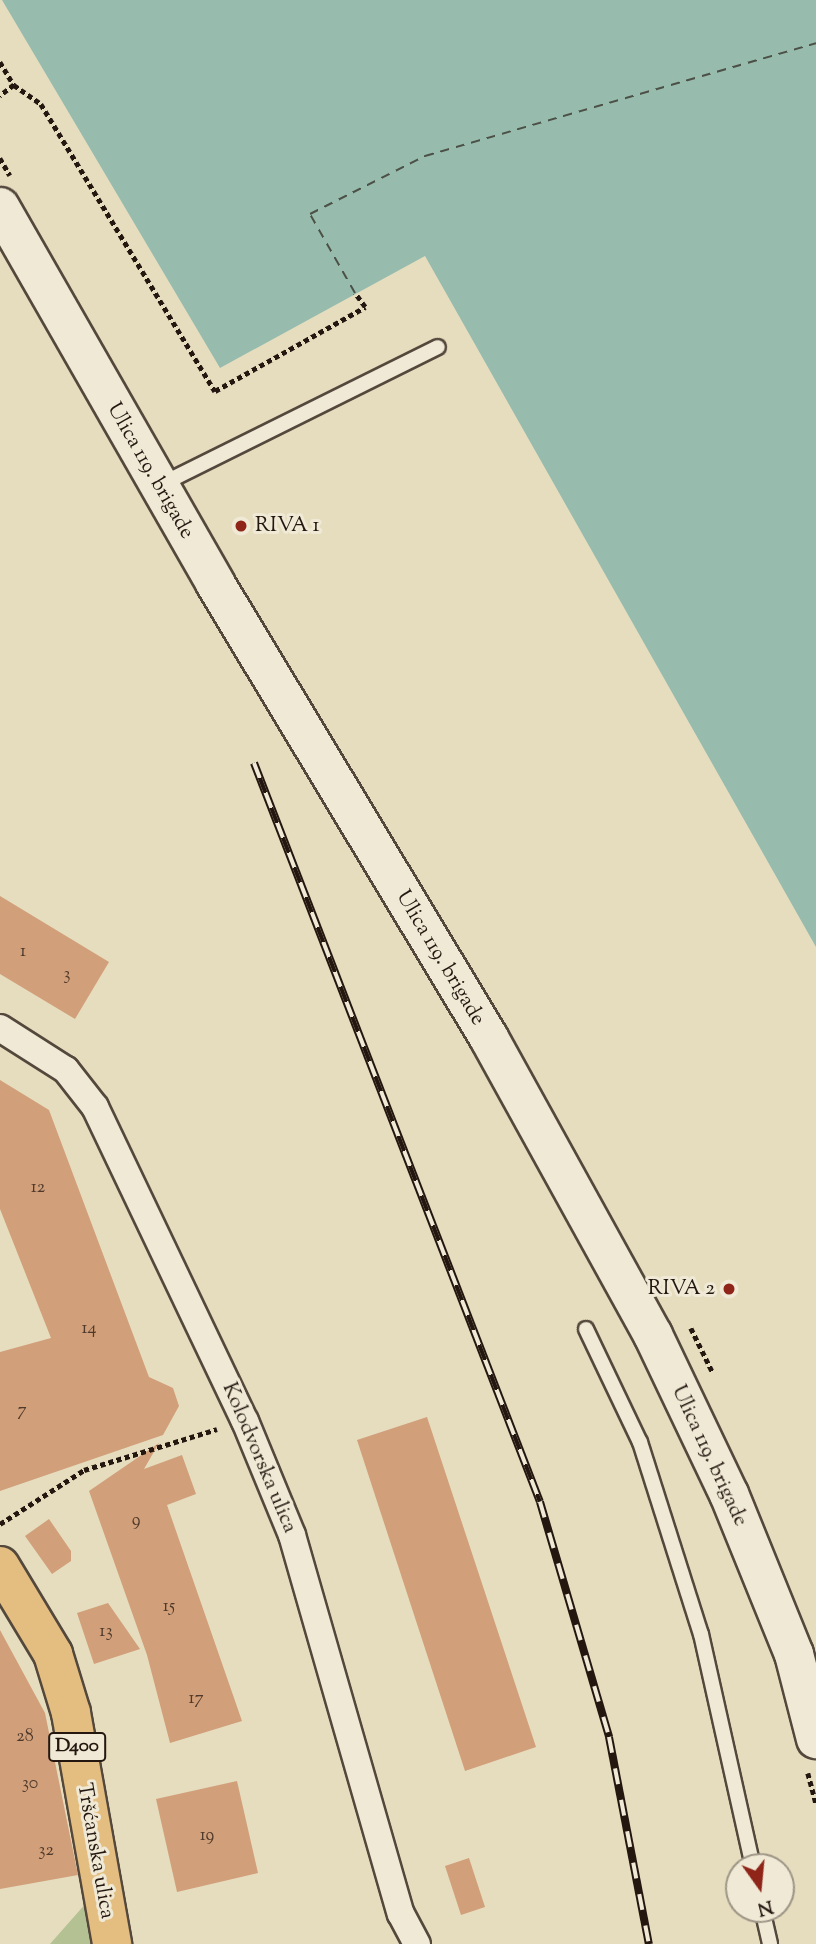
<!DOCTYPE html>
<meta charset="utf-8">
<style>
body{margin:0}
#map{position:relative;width:816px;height:1944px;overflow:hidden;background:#e6ddbf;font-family:"Sorts Mill Goudy",serif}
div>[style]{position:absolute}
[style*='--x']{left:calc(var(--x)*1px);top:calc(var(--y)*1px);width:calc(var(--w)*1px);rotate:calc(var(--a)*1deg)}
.green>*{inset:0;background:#b4c192}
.water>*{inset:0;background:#97bcae}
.ferry>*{height:2px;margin-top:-1px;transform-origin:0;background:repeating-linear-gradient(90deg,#4c5147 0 9px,transparent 0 16px)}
.building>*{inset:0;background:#d19f79}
.path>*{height:4.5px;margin-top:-2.25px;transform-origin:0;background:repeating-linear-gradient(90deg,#241710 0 5px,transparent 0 8.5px)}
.roads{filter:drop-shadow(2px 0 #54483c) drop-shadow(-2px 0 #54483c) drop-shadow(0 2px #54483c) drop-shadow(0 -2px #54483c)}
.lane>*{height:14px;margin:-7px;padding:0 7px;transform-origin:7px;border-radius:7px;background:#efe9d5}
.street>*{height:26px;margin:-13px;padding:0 13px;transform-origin:13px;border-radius:13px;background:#efe9d5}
.secondary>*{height:38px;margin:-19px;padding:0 19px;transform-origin:19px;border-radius:19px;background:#efe9d5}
.primary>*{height:38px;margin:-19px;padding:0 19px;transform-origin:19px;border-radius:19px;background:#e3be80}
.rail>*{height:8px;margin-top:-4px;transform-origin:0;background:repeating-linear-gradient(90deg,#efe9d5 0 16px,#241710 0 32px);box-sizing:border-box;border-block:2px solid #241710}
.dots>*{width:19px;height:19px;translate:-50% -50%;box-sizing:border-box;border:4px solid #efe9d5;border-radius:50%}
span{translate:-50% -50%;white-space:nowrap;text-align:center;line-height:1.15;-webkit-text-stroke:6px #efe9d5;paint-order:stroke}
.number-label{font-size:18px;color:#4f392a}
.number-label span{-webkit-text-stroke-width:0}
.shield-label span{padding:2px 5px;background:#efe9d5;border:2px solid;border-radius:5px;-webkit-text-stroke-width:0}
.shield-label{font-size:19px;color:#241710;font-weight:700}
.street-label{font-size:21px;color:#241710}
.poi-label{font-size:21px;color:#241710}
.left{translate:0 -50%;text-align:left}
.right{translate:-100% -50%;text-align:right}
.north{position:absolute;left:725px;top:1853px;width:70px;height:70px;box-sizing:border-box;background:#efe9d5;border:2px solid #9e9586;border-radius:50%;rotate:165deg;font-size:19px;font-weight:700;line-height:28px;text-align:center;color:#241710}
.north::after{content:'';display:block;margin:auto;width:24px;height:32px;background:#8f2418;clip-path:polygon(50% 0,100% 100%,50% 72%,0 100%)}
</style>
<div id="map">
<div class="green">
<div style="clip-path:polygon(87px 1902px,94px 1944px,50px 1944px)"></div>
</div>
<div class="water">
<div style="clip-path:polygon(2px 0,816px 0,816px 947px,425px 256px,220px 368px)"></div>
</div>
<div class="ferry">
<div style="--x:355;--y:293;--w:91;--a:-119.7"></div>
<div style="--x:310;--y:214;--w:129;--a:-26.8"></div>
<div style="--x:425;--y:156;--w:407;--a:-16.1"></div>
</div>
<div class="building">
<div style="clip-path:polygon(0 896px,109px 962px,75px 1019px,0 974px)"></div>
<div style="clip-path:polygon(0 1080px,49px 1110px,149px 1377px,173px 1388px,179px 1406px,163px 1435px,0 1491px,0 1352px,51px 1338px,0 1209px)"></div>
<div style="clip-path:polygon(427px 1417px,536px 1747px,465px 1771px,357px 1440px)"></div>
<div style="clip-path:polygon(159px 1443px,144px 1469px,182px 1455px,196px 1494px,167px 1505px,242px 1721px,170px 1743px,147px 1655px,89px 1491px)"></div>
<div style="clip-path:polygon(49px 1519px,71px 1551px,71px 1561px,52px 1574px,25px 1536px)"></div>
<div style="clip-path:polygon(108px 1603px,140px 1649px,94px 1664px,77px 1613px)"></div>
<div style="clip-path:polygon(0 1630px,45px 1713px,78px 1875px,0 1889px)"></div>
<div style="clip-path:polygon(237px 1781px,258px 1873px,177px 1892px,156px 1799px)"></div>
<div style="clip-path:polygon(469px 1858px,485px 1907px,461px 1915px,445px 1866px)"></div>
</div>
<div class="path">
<div style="--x:0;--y:62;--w:27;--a:59"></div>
<div style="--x:14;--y:85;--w:18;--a:142"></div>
<div style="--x:14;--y:85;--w:33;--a:35"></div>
<div style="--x:41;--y:104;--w:336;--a:58.8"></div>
<div style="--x:215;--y:391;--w:172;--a:-29.2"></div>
<div style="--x:365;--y:307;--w:17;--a:-126"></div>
<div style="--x:0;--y:158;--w:20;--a:60"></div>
<div style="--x:691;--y:1328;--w:50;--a:63.9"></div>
<div style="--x:0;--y:1524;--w:100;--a:-32.7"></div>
<div style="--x:84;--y:1470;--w:139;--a:-17.1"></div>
<div style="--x:808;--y:1773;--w:31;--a:75"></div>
</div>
<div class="roads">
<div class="lane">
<div style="--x:160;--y:485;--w:310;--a:-26.4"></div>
<div style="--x:586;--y:1329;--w:125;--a:64.5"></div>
<div style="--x:640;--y:1442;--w:201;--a:72.4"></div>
<div style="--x:701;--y:1634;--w:239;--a:77.4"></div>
<div style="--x:762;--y:1909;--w:36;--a:77"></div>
</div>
<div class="street">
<div style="--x:0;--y:1028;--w:78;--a:32.5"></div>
<div style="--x:66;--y:1070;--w:47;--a:51.9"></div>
<div style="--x:95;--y:1107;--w:348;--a:64.5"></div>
<div style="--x:245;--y:1421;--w:123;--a:67.6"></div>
<div style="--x:292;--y:1535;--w:394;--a:74"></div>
<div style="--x:401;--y:1914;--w:34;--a:62"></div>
</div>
<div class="secondary">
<div style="--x:0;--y:207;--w:433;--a:60.2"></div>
<div style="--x:215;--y:583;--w:531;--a:58.94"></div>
<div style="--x:489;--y:1038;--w:339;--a:61.1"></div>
<div style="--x:653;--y:1335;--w:176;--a:64.5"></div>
<div style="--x:729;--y:1494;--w:173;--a:67.9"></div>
<div style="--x:794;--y:1654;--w:88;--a:75.5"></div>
</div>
<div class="primary">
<div style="--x:0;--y:1566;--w:103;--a:58.9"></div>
<div style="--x:53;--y:1654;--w:62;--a:73"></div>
<div style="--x:71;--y:1713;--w:235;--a:79.9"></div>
</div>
</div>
<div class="rail">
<div style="--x:254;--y:763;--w:792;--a:68.84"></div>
<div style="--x:540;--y:1502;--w:245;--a:73.6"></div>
<div style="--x:609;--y:1737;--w:211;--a:79.1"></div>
</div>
<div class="dots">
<div style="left:241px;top:526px;background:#8f2418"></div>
<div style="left:729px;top:1289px;background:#8f2418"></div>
</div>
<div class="number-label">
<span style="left:23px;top:952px">1</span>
<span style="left:67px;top:975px">3</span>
<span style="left:38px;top:1188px">12</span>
<span style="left:89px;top:1329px">14</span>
<span style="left:22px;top:1411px">7</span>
<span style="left:136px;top:1521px">9</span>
<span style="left:169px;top:1607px">15</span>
<span style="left:106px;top:1632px">13</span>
<span style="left:196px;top:1699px">17</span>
<span style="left:25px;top:1737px">28</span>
<span style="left:30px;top:1784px">30</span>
<span style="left:207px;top:1836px">19</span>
<span style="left:46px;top:1851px">32</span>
</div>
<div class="shield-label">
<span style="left:77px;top:1747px">D400</span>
</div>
<div class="street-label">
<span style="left:150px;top:471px;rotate:60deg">Ulica 119. brigade</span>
<span style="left:440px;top:958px;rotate:59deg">Ulica 119. brigade</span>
<span style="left:709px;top:1456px;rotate:65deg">Ulica 119. brigade</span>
<span style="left:259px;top:1458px;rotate:67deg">Kolodvorska ulica</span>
<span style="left:95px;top:1851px;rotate:80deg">Tršćanska ulica</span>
</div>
<div class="poi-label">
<span class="left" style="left:255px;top:526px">RIVA 1</span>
<span class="right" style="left:715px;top:1289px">RIVA 2</span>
</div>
<div class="north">N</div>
</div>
